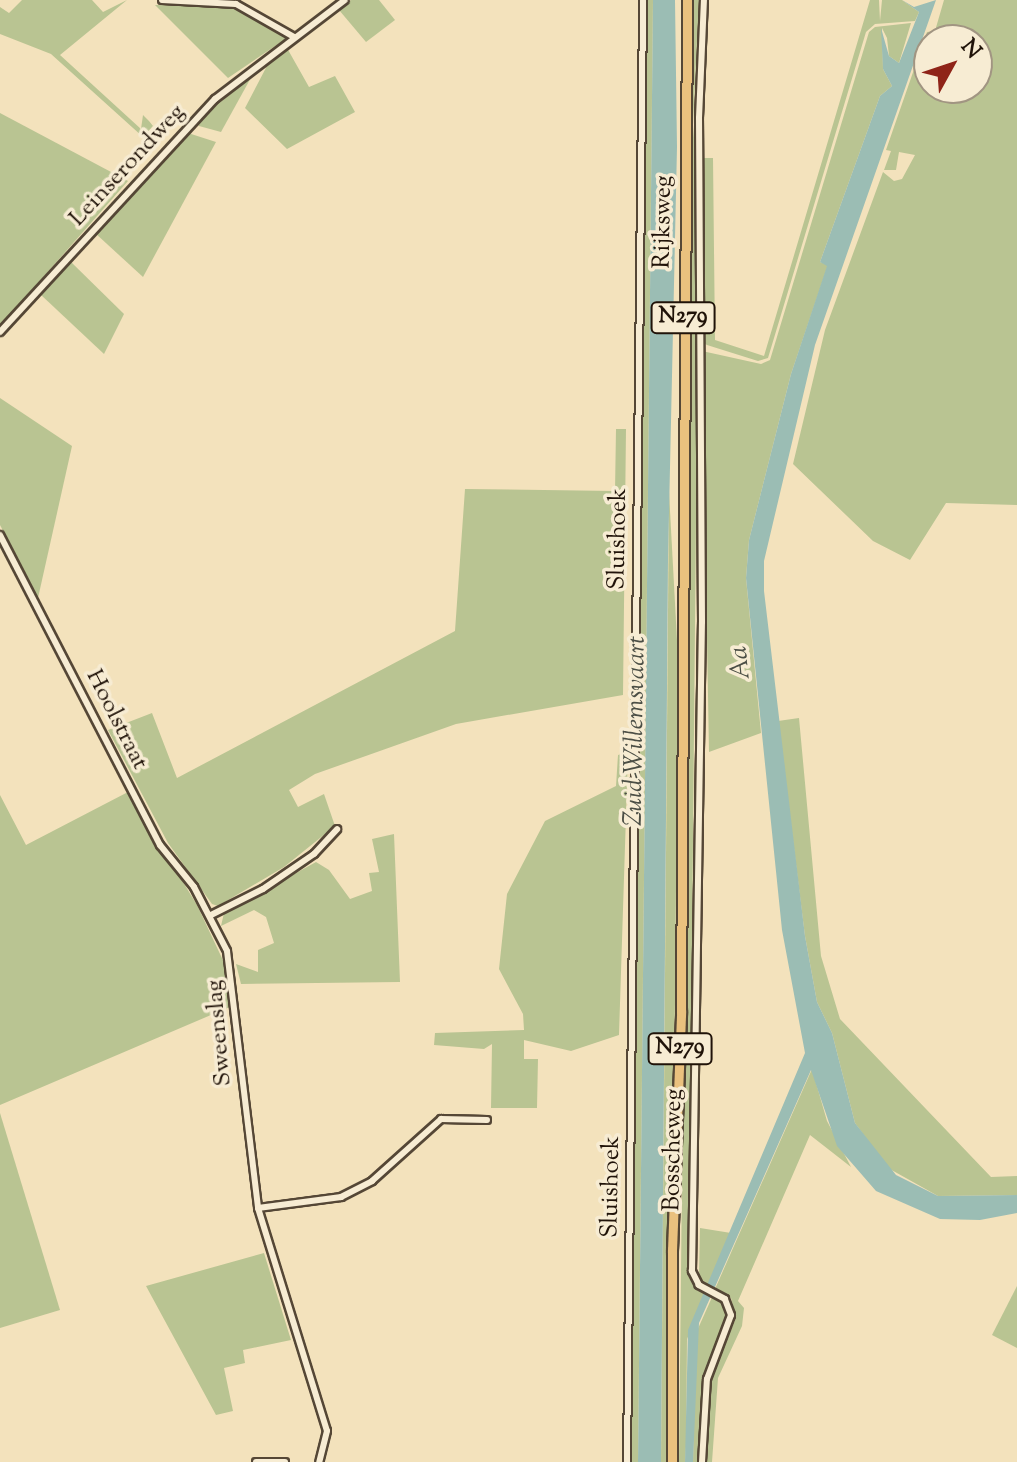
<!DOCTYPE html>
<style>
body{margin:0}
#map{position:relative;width:1017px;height:1462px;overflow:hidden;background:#f3e2bc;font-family:"Sorts Mill Goudy",serif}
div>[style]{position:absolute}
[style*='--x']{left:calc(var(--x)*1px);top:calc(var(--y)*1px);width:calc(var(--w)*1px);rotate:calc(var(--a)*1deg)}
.green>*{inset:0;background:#b9c492}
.water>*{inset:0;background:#9bbdb4}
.roads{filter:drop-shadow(2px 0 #554736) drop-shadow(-2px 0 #554736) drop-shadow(0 2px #554736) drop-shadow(0 -2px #554736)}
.minor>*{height:6px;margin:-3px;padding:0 3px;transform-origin:3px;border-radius:3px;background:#f7ecd3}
.primary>*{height:9px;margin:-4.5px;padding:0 4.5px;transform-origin:4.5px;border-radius:4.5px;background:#eac17e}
span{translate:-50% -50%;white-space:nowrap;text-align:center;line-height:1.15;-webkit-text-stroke:7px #f7ecd3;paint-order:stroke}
.shield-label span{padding:2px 6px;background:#f7ecd3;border:2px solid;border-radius:6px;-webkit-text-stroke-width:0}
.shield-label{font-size:22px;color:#201309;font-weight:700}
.street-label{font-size:24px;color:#201309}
.water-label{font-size:26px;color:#4b4e45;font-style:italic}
.north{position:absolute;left:913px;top:24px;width:80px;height:80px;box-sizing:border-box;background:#f7ecd3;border:2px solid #a19582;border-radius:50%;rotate:50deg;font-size:22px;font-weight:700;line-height:32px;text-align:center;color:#201309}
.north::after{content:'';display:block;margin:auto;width:28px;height:36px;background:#8f2418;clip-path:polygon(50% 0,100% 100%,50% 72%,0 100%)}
</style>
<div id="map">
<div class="green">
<div style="clip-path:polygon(22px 0,92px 0,103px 12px,127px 0,60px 55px,141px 129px,143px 115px,149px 121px,153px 126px,143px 137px,51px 54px,0 34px,0 7px,9px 13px)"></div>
<div style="clip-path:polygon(351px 0,379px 0,395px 20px,366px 42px,339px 10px)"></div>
<div style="clip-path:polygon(646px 0,653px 0,638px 1462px,629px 1462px)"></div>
<div style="clip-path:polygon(689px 0,699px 0,693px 125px,699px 201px,689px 1265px,692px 1283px,708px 1292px,687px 1339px,686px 1447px,685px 1462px,679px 1462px,692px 234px)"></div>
<div style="clip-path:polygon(870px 0,879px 0,880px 21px,882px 0,902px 0,919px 12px,915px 21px,875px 24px,866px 32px,768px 358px,758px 361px,707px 345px,702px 342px,704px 158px,713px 158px,715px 340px,764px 356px)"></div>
<div style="clip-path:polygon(evenodd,944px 0,1017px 0,1017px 505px,946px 503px,910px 560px,873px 541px,793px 464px,825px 330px,883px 172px,894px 181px,902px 179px,915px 155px,899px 152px,896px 170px,884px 170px,891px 151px,886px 150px,927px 32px,935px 31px,944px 0,929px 40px,977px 40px,977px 88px,929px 88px,929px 40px)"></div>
<div style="clip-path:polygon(155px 5px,234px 6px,287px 38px,228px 78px)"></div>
<div style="clip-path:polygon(911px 23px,899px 63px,889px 56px,887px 38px,882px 28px,883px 69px,892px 86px,880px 96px,820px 262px,828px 265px,791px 374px,749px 540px,746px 578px,761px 733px,709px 752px,702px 351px,761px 364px,770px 360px,869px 32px,875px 27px)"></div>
<div style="clip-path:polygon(287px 48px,309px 87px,335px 76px,355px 112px,287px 149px,245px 108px,269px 62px)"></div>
<div style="clip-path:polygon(253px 74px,221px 132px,199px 126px,197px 122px)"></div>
<div style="clip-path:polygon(0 113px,128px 181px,0 326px)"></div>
<div style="clip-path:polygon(188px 133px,216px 142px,143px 277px,95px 233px)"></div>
<div style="clip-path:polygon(70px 261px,124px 314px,104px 354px,40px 294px)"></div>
<div style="clip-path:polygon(0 398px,72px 446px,38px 598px,0 525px)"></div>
<div style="clip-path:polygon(616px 429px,626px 429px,623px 695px,456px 724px,315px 774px,289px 790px,298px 807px,324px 794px,335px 826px,284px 867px,218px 906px,212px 904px,168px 843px,108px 730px,152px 713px,177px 778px,455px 631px,465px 489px,615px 491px)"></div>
<div style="clip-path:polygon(669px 492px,678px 659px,675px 1004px,667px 1462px,661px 1462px)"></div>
<div style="clip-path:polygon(799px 718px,821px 956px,840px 1019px,991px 1177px,1017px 1176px,1017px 1195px,938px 1196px,888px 1168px,855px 1123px,832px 1033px,817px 1002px,805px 936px,778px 721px)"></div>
<div style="clip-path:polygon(628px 752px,619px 1035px,571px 1051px,524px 1040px,524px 1059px,538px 1059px,537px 1108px,491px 1108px,492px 1044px,484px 1049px,434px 1045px,435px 1033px,524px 1030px,523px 1014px,499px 969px,507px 894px,545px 821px,616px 786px,618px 755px)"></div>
<div style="clip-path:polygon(128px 792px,197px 905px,228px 971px,232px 1006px,0 1105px,0 795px,26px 845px)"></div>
<div style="clip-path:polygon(394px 834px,400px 982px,241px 984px,236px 964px,258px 972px,258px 950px,274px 943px,266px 917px,254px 910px,221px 926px,224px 913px,316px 862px,329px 870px,350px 899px,372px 891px,369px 873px,379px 872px,372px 839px)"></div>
<div style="clip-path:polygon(812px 1069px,827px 1121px,851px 1167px,810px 1135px,738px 1301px,744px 1308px,742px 1326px,718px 1378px,712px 1462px,707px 1462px,711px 1378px,736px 1318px,731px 1298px,715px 1289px)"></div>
<div style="clip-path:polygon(0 1113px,60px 1310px,0 1328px)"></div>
<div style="clip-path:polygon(700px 1228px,731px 1233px,709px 1286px,699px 1277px)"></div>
<div style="clip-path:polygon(264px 1253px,291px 1340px,243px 1350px,245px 1363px,224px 1368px,233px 1411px,216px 1415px,146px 1286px)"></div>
<div style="clip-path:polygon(1017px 1286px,1017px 1348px,992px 1335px)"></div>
<div style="clip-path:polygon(713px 1295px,724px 1301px,730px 1313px,708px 1363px,700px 1462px,693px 1462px,696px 1333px)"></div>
</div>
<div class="water">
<div style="clip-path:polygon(653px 0,675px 0,677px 147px,668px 559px,661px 1462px,638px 1462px)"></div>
<div style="clip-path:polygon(902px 0,914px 7px,936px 0,815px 345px,764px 561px,764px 591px,805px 936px,817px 1002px,832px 1033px,855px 1123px,896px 1175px,938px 1196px,1017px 1195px,1017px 1213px,980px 1220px,940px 1219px,876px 1191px,837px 1146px,811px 1070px,699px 1323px,693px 1462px,685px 1462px,688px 1330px,805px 1053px,782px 930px,746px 578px,749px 540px,791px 374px,827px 266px,820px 262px,880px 96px,892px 86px,883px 69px,881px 28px,889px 56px,899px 63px,919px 12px)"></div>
</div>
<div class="roads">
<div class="minor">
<div style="--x:162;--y:0;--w:74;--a:3.1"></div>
<div style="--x:236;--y:4;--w:67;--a:29.6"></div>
<div style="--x:0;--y:332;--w:317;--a:-47.3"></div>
<div style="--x:215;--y:99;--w:163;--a:-37.3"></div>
<div style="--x:0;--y:535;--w:349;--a:62.7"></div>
<div style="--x:160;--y:845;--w:54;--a:51"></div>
<div style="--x:194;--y:887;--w:72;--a:62.7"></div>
<div style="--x:227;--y:951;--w:259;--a:83.1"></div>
<div style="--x:258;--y:1208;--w:233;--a:72.8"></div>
<div style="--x:327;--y:1431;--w:32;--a:104"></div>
<div style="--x:211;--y:915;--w:58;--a:-26.6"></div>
<div style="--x:263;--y:889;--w:62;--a:-34.5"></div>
<div style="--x:314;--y:854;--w:34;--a:-47"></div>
<div style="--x:258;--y:1208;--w:84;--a:-7.5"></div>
<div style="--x:341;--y:1197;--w:35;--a:-27"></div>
<div style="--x:372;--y:1181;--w:93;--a:-41.9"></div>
<div style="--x:441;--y:1119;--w:46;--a:1.2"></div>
<div style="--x:256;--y:1462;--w:29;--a:0"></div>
<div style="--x:627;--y:1462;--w:1462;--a:-89.37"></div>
<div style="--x:702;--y:1462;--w:83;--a:-86.6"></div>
<div style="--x:707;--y:1379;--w:68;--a:-69.4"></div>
<div style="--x:731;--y:1315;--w:17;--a:-111"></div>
<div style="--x:725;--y:1299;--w:30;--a:-152"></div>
<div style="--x:699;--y:1285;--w:16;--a:-117"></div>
<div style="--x:692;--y:1271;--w:649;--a:-89.12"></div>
<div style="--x:702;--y:622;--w:504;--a:-90.34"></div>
<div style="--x:699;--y:118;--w:118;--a:-87.6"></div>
</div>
<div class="primary">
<div style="--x:672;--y:1462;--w:212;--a:-90"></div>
<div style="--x:672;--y:1250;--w:238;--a:-87.8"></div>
<div style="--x:681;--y:1012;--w:1012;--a:-89.66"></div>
</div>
</div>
<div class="shield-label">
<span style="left:683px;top:318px">N279</span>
<span style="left:680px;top:1049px">N279</span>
</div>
<div class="street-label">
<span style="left:128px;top:166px;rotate:-47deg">Leinserondweg</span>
<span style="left:664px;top:222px;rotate:-89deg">Rijksweg</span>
<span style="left:619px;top:539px;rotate:-89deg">Sluishoek</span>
<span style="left:116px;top:720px;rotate:63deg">Hoolstraat</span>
<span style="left:220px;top:1033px;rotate:-95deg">Sweenslag</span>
<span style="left:674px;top:1150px;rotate:-89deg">Bosscheweg</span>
<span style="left:612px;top:1187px;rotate:-89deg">Sluishoek</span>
</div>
<div class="water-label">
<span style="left:741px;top:663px;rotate:-96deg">Aa</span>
<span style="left:636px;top:731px;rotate:-89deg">Zuid-Willemsvaart</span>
</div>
<div class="north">N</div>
</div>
